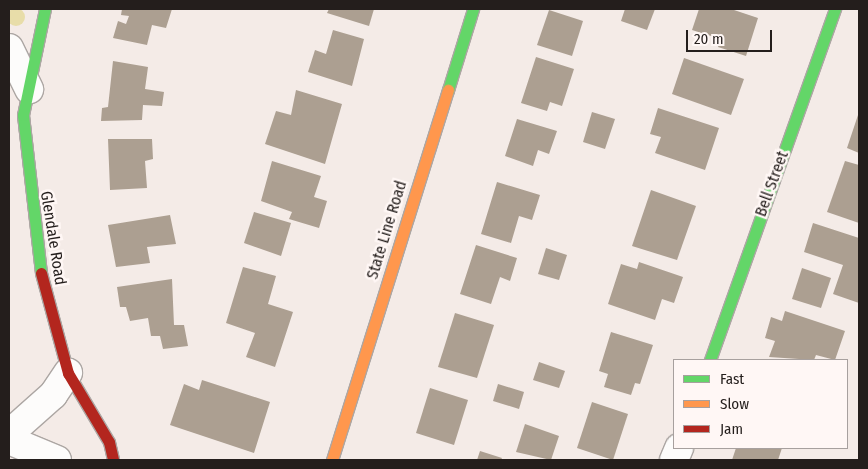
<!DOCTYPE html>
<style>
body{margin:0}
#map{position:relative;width:868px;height:469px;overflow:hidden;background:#f4ebe7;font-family:"Fira Sans Condensed",sans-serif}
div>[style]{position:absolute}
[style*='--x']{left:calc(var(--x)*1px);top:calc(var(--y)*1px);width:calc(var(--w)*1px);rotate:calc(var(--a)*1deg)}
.green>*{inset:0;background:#e8dda9}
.round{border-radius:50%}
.building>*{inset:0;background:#ac9f91}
.roads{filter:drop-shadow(1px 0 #aca6a3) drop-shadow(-1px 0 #aca6a3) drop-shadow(0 1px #aca6a3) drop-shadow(0 -1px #aca6a3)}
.street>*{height:28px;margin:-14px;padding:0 14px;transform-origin:14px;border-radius:14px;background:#fdfcfb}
.fast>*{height:11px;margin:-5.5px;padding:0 5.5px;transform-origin:5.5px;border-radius:5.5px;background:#63d668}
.slow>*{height:11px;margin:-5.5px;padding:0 5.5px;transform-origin:5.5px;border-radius:5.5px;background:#ff974d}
.jam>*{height:11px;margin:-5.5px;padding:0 5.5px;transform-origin:5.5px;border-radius:5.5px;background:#b3261e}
span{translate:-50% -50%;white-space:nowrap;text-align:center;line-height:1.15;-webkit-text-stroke:5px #fff7f5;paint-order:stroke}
.street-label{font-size:16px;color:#241e1c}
.frame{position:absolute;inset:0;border:10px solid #241e1c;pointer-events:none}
.legend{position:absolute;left:673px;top:359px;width:175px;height:90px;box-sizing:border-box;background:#fff7f5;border:1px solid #a7a09e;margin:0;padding:6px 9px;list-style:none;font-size:15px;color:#241e1c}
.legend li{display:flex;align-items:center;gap:10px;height:25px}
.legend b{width:25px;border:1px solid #a7a09e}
.scale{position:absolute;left:686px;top:30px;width:86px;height:22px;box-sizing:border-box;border:2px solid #241e1c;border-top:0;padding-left:6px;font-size:15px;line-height:18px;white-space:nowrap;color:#241e1c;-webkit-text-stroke:4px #fff7f5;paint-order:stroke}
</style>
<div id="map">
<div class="green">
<div class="round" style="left:7px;top:8px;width:18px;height:18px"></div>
</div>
<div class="building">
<div style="clip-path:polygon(122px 9px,172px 9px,166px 28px,152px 25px,147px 45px,113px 38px,118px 21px,126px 24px,129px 16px,121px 15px)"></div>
<div style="clip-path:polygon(329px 9px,374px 9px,369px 26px,327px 13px)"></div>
<div style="clip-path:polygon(625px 9px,655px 9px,647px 30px,621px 21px)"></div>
<div style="clip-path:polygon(699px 9px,731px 9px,758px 18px,746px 56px,718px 47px,721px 39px,692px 30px)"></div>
<div style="clip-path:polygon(549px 10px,583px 21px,572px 56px,537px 45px)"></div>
<div style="clip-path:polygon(333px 30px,364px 39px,352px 86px,308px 72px,315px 50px,326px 54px)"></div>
<div style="clip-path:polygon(536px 57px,574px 69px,562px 106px,550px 102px,547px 111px,521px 103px)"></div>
<div style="clip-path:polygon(684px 58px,744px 79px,731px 115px,672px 94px)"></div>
<div style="clip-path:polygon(113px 61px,148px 67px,145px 89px,164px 92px,162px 106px,143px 105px,142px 120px,101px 121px,102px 108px,108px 107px)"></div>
<div style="clip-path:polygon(296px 90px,342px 104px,325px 164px,265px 144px,276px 111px,291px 115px)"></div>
<div style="clip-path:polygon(658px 108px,719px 128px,705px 170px,655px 153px,661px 137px,650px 134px)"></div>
<div style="clip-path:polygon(592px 112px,615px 119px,605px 149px,583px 142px)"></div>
<div style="clip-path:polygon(859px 112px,859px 153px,847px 148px)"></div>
<div style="clip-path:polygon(517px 119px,557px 131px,549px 154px,538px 150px,533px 166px,505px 156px)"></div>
<div style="clip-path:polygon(108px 139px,152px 139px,153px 159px,145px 161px,147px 188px,110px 190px)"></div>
<div style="clip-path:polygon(272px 161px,321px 176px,314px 197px,327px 201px,319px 228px,289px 219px,292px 212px,261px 201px)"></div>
<div style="clip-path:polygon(845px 161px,859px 165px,859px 223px,827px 212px)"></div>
<div style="clip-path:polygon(497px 182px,540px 195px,532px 220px,519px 216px,511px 243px,481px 234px)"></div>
<div style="clip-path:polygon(651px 190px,696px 206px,677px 260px,632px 246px)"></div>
<div style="clip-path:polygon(254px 212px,291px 223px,281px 256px,244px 243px)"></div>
<div style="clip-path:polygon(170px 215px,176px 244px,147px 247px,150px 263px,116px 267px,108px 225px)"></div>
<div style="clip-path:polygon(813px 223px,859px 238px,859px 303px,833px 294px,843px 265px,804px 252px)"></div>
<div style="clip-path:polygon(476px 245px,517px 258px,510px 281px,500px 277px,491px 304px,460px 294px)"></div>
<div style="clip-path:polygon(546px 248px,567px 255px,559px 280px,538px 274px)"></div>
<div style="clip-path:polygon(639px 262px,683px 277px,674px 303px,662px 299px,655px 320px,608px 304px,621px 264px,637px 269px)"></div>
<div style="clip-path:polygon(243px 267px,276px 276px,268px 304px,293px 312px,275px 367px,246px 357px,255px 333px,226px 323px)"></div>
<div style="clip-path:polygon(802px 268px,831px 278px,821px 308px,792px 299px)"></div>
<div style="clip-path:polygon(172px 279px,174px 325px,184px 325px,188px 346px,163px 349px,160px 336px,151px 336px,148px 318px,130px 321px,126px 307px,120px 307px,117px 287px)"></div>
<div style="clip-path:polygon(785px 311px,845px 331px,835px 360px,816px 355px,814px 360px,769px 357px,775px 341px,765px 338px,771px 317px,782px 321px)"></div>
<div style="clip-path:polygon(455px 313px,494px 325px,477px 378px,438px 367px)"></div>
<div style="clip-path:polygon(611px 332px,653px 345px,640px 384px,635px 383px,631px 395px,604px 387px,608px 374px,599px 371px)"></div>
<div style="clip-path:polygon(539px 362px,565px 371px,559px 388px,533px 380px)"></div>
<div style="clip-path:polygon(202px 380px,270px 402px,254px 453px,170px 425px,184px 384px,199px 390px)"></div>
<div style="clip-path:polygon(498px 384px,524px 392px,519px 409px,493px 401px)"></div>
<div style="clip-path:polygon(430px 388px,468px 400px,454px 445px,416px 433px)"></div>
<div style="clip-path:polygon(592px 402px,628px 414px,613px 460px,577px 448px)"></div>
<div style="clip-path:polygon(525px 424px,559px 436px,551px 460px,516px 452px)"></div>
<div style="clip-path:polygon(736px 448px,782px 448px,778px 460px,732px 460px)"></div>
<div style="clip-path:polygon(480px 451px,502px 458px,501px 460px,477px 460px)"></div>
</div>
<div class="roads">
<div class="street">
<div style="--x:9;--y:48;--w:46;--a:64"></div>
<div style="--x:9;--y:434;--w:59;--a:-41.6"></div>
<div style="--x:53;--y:395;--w:27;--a:-56"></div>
<div style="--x:9;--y:440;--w:52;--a:22.6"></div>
<div style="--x:674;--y:460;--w:13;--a:-67"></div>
</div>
<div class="fast">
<div style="--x:448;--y:90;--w:85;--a:-72.8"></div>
<div style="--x:41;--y:273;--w:159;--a:-96.5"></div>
<div style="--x:23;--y:115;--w:108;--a:-78.3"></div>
<div style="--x:710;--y:360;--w:373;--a:-70.4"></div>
</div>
<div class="slow">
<div style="--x:332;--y:460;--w:388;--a:-72.6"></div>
</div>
<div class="jam">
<div style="--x:41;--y:273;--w:104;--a:74.9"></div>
<div style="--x:68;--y:373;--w:80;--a:59.3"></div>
<div style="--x:109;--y:442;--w:18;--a:77"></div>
</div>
</div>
<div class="street-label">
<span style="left:772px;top:184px;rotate:-70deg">Bell Street</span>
<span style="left:387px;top:230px;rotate:-73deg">State Line Road</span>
<span style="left:53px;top:238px;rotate:81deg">Glendale Road</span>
</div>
<div class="frame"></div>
<ul class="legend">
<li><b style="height:6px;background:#63d668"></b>Fast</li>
<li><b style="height:6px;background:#ff974d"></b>Slow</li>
<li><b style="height:6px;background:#b3261e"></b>Jam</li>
</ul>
<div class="scale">20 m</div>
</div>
